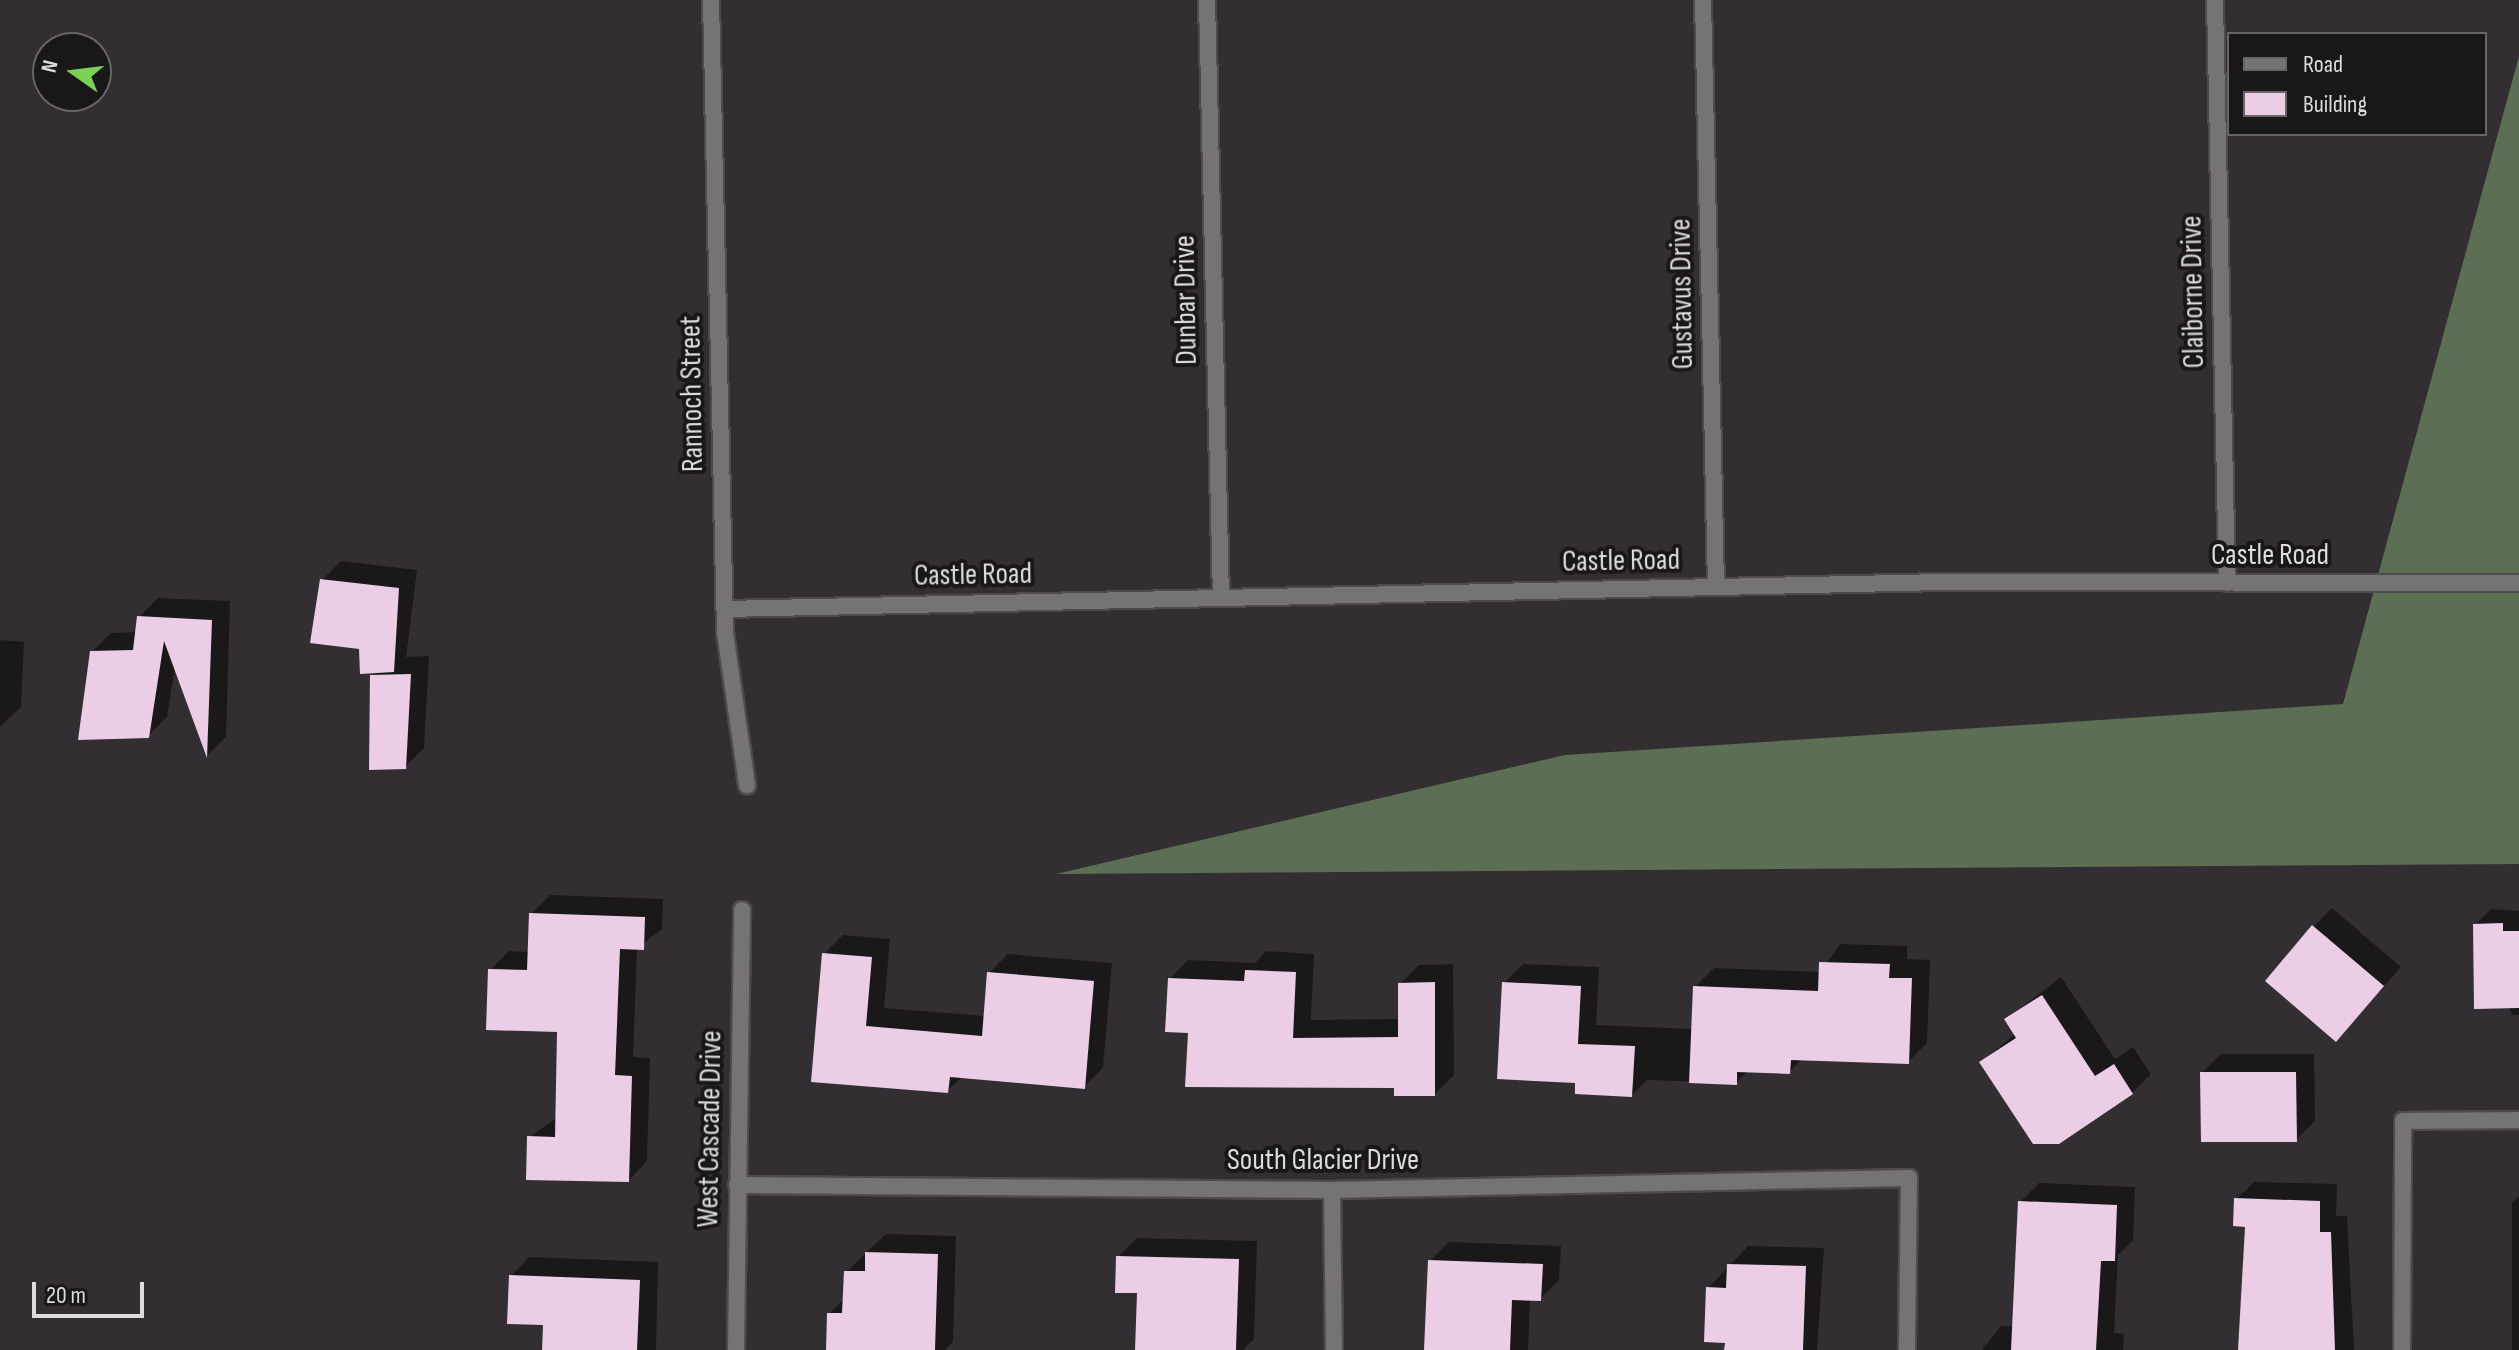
<!DOCTYPE html>
<style>
body{margin:0}
#map{position:relative;width:2519px;height:1350px;overflow:hidden;background:#332e32;font-family:"Sofia Sans Condensed",sans-serif}
div>[style]{position:absolute}
[style*='--x']{left:calc(var(--x)*1px);top:calc(var(--y)*1px);width:calc(var(--w)*1px);rotate:calc(var(--a)*1deg)}
.forest>*{inset:0;background:#5c6f55}
.shadow>*{inset:0;background:#0007}
.building>*{inset:0;background:#ebcde6}
.roads{filter:drop-shadow(2px 0 #4e4a4d) drop-shadow(-2px 0 #4e4a4d) drop-shadow(0 2px #4e4a4d) drop-shadow(0 -2px #4e4a4d)}
.street>*{height:16px;margin:-8px;padding:0 8px;transform-origin:8px;border-radius:8px;background:#757375}
span{translate:-50% -50%;white-space:nowrap;text-align:center;line-height:1.15;-webkit-text-stroke:8px #191719;paint-order:stroke}
.street-label{font-size:30px;color:#dedbdd}
.legend{position:absolute;left:2227px;top:32px;width:260px;height:104px;box-sizing:border-box;background:#191719;border:2px solid #686567;margin:0;padding:10px 14px;list-style:none;font-size:24px;color:#dedbdd}
.legend li{display:flex;align-items:center;gap:16px;height:40px}
.legend b{width:40px;border:2px solid #686567}
.north{position:absolute;left:32px;top:32px;width:80px;height:80px;box-sizing:border-box;background:#191719;border:2px solid #686567;border-radius:50%;rotate:284deg;font-size:22px;font-weight:700;line-height:32px;text-align:center;color:#dedbdd}
.north::after{content:'';display:block;margin:auto;width:28px;height:36px;background:#7bd156;clip-path:polygon(50% 0,100% 100%,50% 72%,0 100%)}
.scale{position:absolute;left:32px;top:1282px;width:112px;height:36px;box-sizing:border-box;border:4px solid #dedbdd;border-top:0;padding-left:10px;font-size:24px;line-height:28px;white-space:nowrap;color:#dedbdd;-webkit-text-stroke:6px #191719;paint-order:stroke}
</style>
<div id="map">
<div class="forest">
<div style="clip-path:polygon(2519px 56px,2519px 864px,1056px 874px,1565px 755px,2343px 704px)"></div>
</div>
<div class="shadow">
<div style="clip-path:polygon(341px 561px,417px 570px,406px 657px,429px 656px,424px 748px,405px 767px,372px 676px,378px 671px,322px 580px)"></div>
<div style="clip-path:polygon(158px 598px,230px 601px,226px 737px,208px 755px,175px 666px,167px 717px,148px 736px,92px 652px,111px 633px,137px 632px,139px 617px)"></div>
<div style="clip-path:polygon(0 640px,24px 642px,21px 707px,0 727px)"></div>
<div style="clip-path:polygon(550px 895px,663px 899px,662px 929px,637px 948px,633px 1057px,650px 1058px,647px 1161px,629px 1180px,529px 1137px,557px 1118px,559px 1030px,490px 970px,509px 951px,529px 952px,531px 914px)"></div>
<div style="clip-path:polygon(2332px 908px,2401px 967px,2336px 1039px,2314px 926px)"></div>
<div style="clip-path:polygon(2491px 909px,2519px 911px,2519px 1015px,2512px 1015px,2475px 925px)"></div>
<div style="clip-path:polygon(843px 935px,890px 939px,884px 1008px,985px 1016px,989px 973px,1008px 954px,1112px 963px,1103px 1068px,1084px 1087px,963px 1076px,947px 1091px,813px 1080px,824px 954px)"></div>
<div style="clip-path:polygon(1840px 944px,1907px 946px,1907px 959px,1930px 960px,1927px 1043px,1908px 1062px,1803px 1058px,1789px 1072px,1749px 1070px,1736px 1083px,1647px 1080px,1632px 1095px,1577px 1081px,1504px 983px,1523px 964px,1599px 967px,1596px 1025px,1693px 1029px,1695px 987px,1714px 968px,1821px 972px)"></div>
<div style="clip-path:polygon(1266px 951px,1314px 954px,1311px 1020px,1400px 1019px,1400px 984px,1419px 965px,1453px 964px,1454px 1075px,1435px 1094px,1190px 1031px,1170px 979px,1188px 960px,1255px 963px)"></div>
<div style="clip-path:polygon(2061px 977px,2115px 1059px,2133px 1047px,2151px 1074px,2132px 1093px,1982px 1062px,2016px 1033px,2007px 1019px)"></div>
<div style="clip-path:polygon(2221px 1054px,2314px 1054px,2315px 1121px,2296px 1140px,2202px 1073px)"></div>
<div style="clip-path:polygon(2254px 1182px,2337px 1184px,2336px 1216px,2347px 1216px,2354px 1350px,2241px 1350px,2247px 1225px,2236px 1199px)"></div>
<div style="clip-path:polygon(2039px 1183px,2135px 1187px,2133px 1240px,2118px 1255px,2114px 1333px,2124px 1334px,2123px 1350px,1982px 1350px,2001px 1326px,2014px 1326px,2020px 1202px)"></div>
<div style="clip-path:polygon(2519px 1196px,2519px 1350px,2512px 1350px,2512px 1203px)"></div>
<div style="clip-path:polygon(886px 1234px,956px 1236px,953px 1342px,945px 1350px,828px 1350px,829px 1314px,845px 1298px,846px 1272px)"></div>
<div style="clip-path:polygon(1137px 1238px,1257px 1241px,1254px 1339px,1243px 1350px,1137px 1350px,1139px 1291px,1118px 1257px)"></div>
<div style="clip-path:polygon(1449px 1242px,1561px 1246px,1559px 1280px,1540px 1299px,1530px 1299px,1528px 1350px,1429px 1350px,1430px 1261px)"></div>
<div style="clip-path:polygon(1748px 1246px,1824px 1248px,1817px 1350px,1726px 1350px,1708px 1288px)"></div>
<div style="clip-path:polygon(529px 1257px,658px 1262px,656px 1350px,544px 1350px,545px 1323px,511px 1276px)"></div>
</div>
<div class="building">
<div style="clip-path:polygon(320px 579px,399px 588px,394px 672px,360px 674px,359px 649px,310px 643px)"></div>
<div style="clip-path:polygon(137px 616px,212px 620px,207px 758px,164px 641px,149px 738px,78px 740px,90px 651px,133px 650px)"></div>
<div style="clip-path:polygon(411px 674px,406px 769px,369px 770px,370px 675px)"></div>
<div style="clip-path:polygon(529px 913px,645px 917px,644px 950px,620px 949px,615px 1075px,632px 1076px,629px 1182px,526px 1180px,527px 1136px,555px 1137px,557px 1032px,486px 1030px,488px 969px,527px 970px)"></div>
<div style="clip-path:polygon(2503px 923px,2503px 931px,2519px 931px,2519px 1008px,2474px 1009px,2473px 924px)"></div>
<div style="clip-path:polygon(2312px 925px,2384px 986px,2336px 1042px,2265px 981px)"></div>
<div style="clip-path:polygon(822px 953px,872px 957px,866px 1026px,982px 1036px,987px 972px,1094px 981px,1085px 1089px,950px 1077px,948px 1093px,811px 1082px)"></div>
<div style="clip-path:polygon(1819px 962px,1890px 964px,1889px 978px,1912px 978px,1909px 1064px,1791px 1060px,1790px 1074px,1737px 1072px,1737px 1085px,1689px 1083px,1693px 986px,1818px 991px)"></div>
<div style="clip-path:polygon(1245px 970px,1296px 972px,1293px 1038px,1398px 1037px,1398px 983px,1435px 982px,1435px 1096px,1394px 1096px,1394px 1088px,1185px 1087px,1188px 1033px,1165px 1032px,1168px 978px,1244px 981px)"></div>
<div style="clip-path:polygon(1502px 982px,1581px 986px,1578px 1044px,1635px 1046px,1632px 1097px,1575px 1094px,1575px 1083px,1497px 1079px)"></div>
<div style="clip-path:polygon(2042px 995px,2095px 1076px,2114px 1064px,2133px 1094px,2059px 1144px,2033px 1144px,1979px 1062px,2016px 1038px,2004px 1019px)"></div>
<div style="clip-path:polygon(2200px 1072px,2296px 1072px,2297px 1142px,2201px 1142px)"></div>
<div style="clip-path:polygon(2234px 1198px,2320px 1201px,2320px 1232px,2331px 1232px,2335px 1350px,2238px 1350px,2245px 1227px,2233px 1226px)"></div>
<div style="clip-path:polygon(2018px 1201px,2117px 1205px,2115px 1261px,2101px 1261px,2096px 1350px,2011px 1350px)"></div>
<div style="clip-path:polygon(865px 1252px,938px 1254px,935px 1350px,826px 1350px,827px 1313px,842px 1313px,844px 1271px,865px 1271px)"></div>
<div style="clip-path:polygon(1116px 1256px,1239px 1259px,1236px 1350px,1135px 1350px,1137px 1293px,1115px 1293px)"></div>
<div style="clip-path:polygon(1428px 1260px,1543px 1264px,1541px 1301px,1512px 1300px,1510px 1350px,1424px 1350px)"></div>
<div style="clip-path:polygon(1727px 1264px,1806px 1266px,1803px 1350px,1724px 1350px,1725px 1343px,1704px 1342px,1706px 1287px,1726px 1288px)"></div>
<div style="clip-path:polygon(509px 1275px,640px 1280px,637px 1350px,542px 1350px,543px 1325px,507px 1324px)"></div>
</div>
<div class="roads">
<div class="street">
<div style="--x:711;--y:0;--w:632;--a:88.73"></div>
<div style="--x:725;--y:632;--w:155;--a:81.8"></div>
<div style="--x:1207;--y:0;--w:598;--a:88.66"></div>
<div style="--x:1703;--y:0;--w:587;--a:88.73"></div>
<div style="--x:2215;--y:0;--w:583;--a:88.82"></div>
<div style="--x:725;--y:609;--w:1220;--a:-1.27"></div>
<div style="--x:1945;--y:582;--w:574;--a:0.1"></div>
<div style="--x:737;--y:1185;--w:595;--a:0.48"></div>
<div style="--x:1332;--y:1190;--w:577;--a:-1.19"></div>
<div style="--x:1909;--y:1178;--w:172;--a:90.7"></div>
<div style="--x:1332;--y:1190;--w:160;--a:89.3"></div>
<div style="--x:736;--y:1350;--w:440;--a:-89.2"></div>
<div style="--x:2402;--y:1350;--w:229;--a:-89.7"></div>
<div style="--x:2403;--y:1121;--w:116;--a:-0.5"></div>
</div>
</div>
<div class="street-label">
<span style="left:2193px;top:292px;rotate:-91deg">Claiborne Drive</span>
<span style="left:1682px;top:294px;rotate:-91deg">Gustavus Drive</span>
<span style="left:1186px;top:300px;rotate:-91deg">Dunbar Drive</span>
<span style="left:692px;top:394px;rotate:-91deg">Rannoch Street</span>
<span style="left:2270px;top:555px">Castle Road</span>
<span style="left:1621px;top:561px;rotate:-1deg">Castle Road</span>
<span style="left:973px;top:575px;rotate:-1deg">Castle Road</span>
<span style="left:710px;top:1129px;rotate:-89deg">West Cascade Drive</span>
<span style="left:1323px;top:1160px">South Glacier Drive</span>
</div>
<ul class="legend">
<li><b style="height:10px;background:#757375"></b>Road</li>
<li><b style="height:22px;background:#ebcde6"></b>Building</li>
</ul>
<div class="north">N</div>
<div class="scale">20 m</div>
</div>
